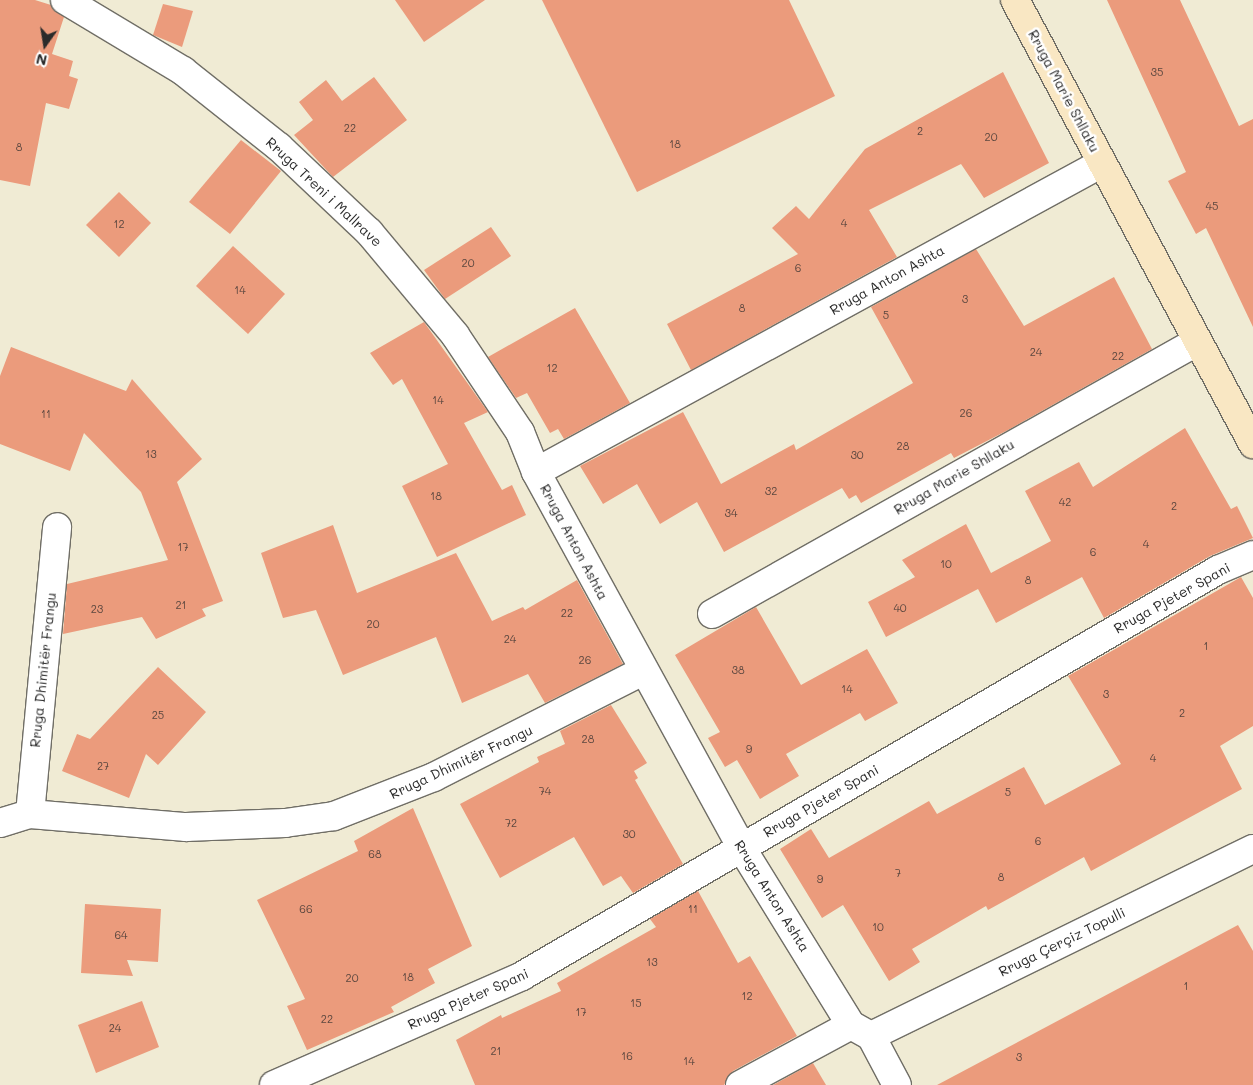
<!DOCTYPE html>
<meta charset="utf-8">
<style>
body{margin:0}
#map{position:relative;width:1253px;height:1085px;overflow:hidden;background:#f0ebd4;font-family:Mali,sans-serif}
div>[style]{position:absolute}
[style*='--x']{left:calc(var(--x)*1px);top:calc(var(--y)*1px);width:calc(var(--w)*1px);rotate:calc(var(--a)*1deg)}
.building>*{inset:0;background:#eb9b7c}
.roads{filter:drop-shadow(1px 0 #706e66) drop-shadow(-1px 0 #706e66) drop-shadow(0 1px #706e66) drop-shadow(0 -1px #706e66)}
.street>*{height:28px;margin:-14px;padding:0 14px;transform-origin:14px;border-radius:14px;background:#fff}
.secondary>*{height:28px;margin:-14px;padding:0 14px;transform-origin:14px;border-radius:14px;background:#f9e7c3}
span{translate:-50% -50%;white-space:nowrap;text-align:center;line-height:1.15;-webkit-text-stroke:5px #fff;paint-order:stroke}
.number-label{font-size:11px;color:#5b473f}
.number-label span{-webkit-text-stroke-width:0}
.street-label{font-size:14px;color:#2b2b2b}
.north{position:absolute;left:20px;top:20px;width:50px;height:50px;-webkit-text-stroke:4px #fff;paint-order:stroke;rotate:193deg;font-size:14px;font-weight:700;line-height:20px;text-align:center;color:#2b2b2b}
.north::after{content:'';display:block;margin:auto;width:18px;height:22px;background:#2b2b2b;clip-path:polygon(50% 0,100% 100%,50% 72%,0 100%)}
</style>
<div id="map">
<div class="building">
<div style="clip-path:polygon(0 0,35px 0,51px 5px,64px 17px,52px 54px,73px 61px,69px 76px,78px 79px,69px 109px,46px 103px,30px 186px,0 180px)"></div>
<div style="clip-path:polygon(395px 0,485px 0,424px 42px)"></div>
<div style="clip-path:polygon(542px 0,789px 0,835px 96px,637px 192px)"></div>
<div style="clip-path:polygon(1107px 0,1180px 0,1239px 126px,1253px 119px,1253px 327px,1206px 228px,1196px 234px,1168px 181px,1186px 172px)"></div>
<div style="clip-path:polygon(163px 4px,193px 11px,182px 47px,153px 35px)"></div>
<div style="clip-path:polygon(1003px 72px,1049px 163px,984px 198px,961px 164px,869px 210px,897px 257px,691px 370px,667px 324px,798px 254px,772px 228px,796px 206px,809px 219px,865px 149px)"></div>
<div style="clip-path:polygon(374px 77px,407px 120px,333px 177px,294px 135px,313px 120px,299px 102px,326px 80px,342px 101px)"></div>
<div style="clip-path:polygon(241px 140px,281px 171px,230px 234px,189px 202px)"></div>
<div style="clip-path:polygon(119px 192px,151px 223px,119px 257px,86px 225px)"></div>
<div style="clip-path:polygon(491px 227px,511px 256px,445px 299px,424px 270px)"></div>
<div style="clip-path:polygon(233px 246px,285px 294px,248px 334px,196px 286px)"></div>
<div style="clip-path:polygon(976px 249px,1024px 326px,1114px 277px,1152px 349px,1008px 430px,954px 458px,951px 453px,861px 503px,856px 495px,849px 499px,842px 488px,724px 552px,697px 502px,660px 524px,637px 484px,603px 504px,580px 466px,683px 412px,721px 484px,794px 444px,796px 450px,913px 383px,871px 307px)"></div>
<div style="clip-path:polygon(575px 308px,630px 403px,564px 439px,558px 429px,550px 433px,527px 393px,516px 398px,488px 357px)"></div>
<div style="clip-path:polygon(424px 322px,488px 412px,464px 423px,502px 490px,512px 485px,526px 515px,437px 557px,402px 486px,448px 464px,402px 379px,393px 385px,370px 353px)"></div>
<div style="clip-path:polygon(11px 347px,126px 391px,132px 379px,202px 459px,177px 482px,223px 601px,202px 609px,206px 616px,156px 639px,142px 617px,63px 634px,67px 584px,168px 560px,141px 492px,84px 433px,70px 471px,0 444px,0 376px)"></div>
<div style="clip-path:polygon(1185px 428px,1231px 509px,1237px 506px,1253px 538px,1210px 556px,1104px 618px,1082px 577px,996px 623px,978px 589px,886px 637px,868px 602px,915px 577px,902px 560px,966px 524px,991px 573px,1051px 541px,1025px 491px,1079px 462px,1093px 487px)"></div>
<div style="clip-path:polygon(333px 525px,357px 593px,456px 553px,492px 621px,523px 607px,525px 610px,577px 580px,623px 664px,545px 703px,528px 674px,462px 703px,436px 637px,343px 675px,316px 610px,283px 618px,261px 553px)"></div>
<div style="clip-path:polygon(1241px 577px,1253px 598px,1253px 726px,1220px 746px,1242px 789px,1091px 871px,1084px 857px,988px 910px,986px 906px,912px 949px,920px 962px,889px 981px,843px 905px,822px 918px,780px 849px,811px 829px,829px 858px,929px 801px,937px 814px,1024px 767px,1045px 805px,1121px 764px,1068px 676px)"></div>
<div style="clip-path:polygon(756px 607px,801px 685px,867px 649px,898px 703px,865px 721px,860px 713px,786px 754px,799px 776px,760px 799px,737px 760px,725px 767px,708px 738px,720px 732px,675px 655px)"></div>
<div style="clip-path:polygon(158px 667px,206px 712px,158px 765px,146px 754px,129px 798px,62px 771px,77px 734px,90px 739px)"></div>
<div style="clip-path:polygon(611px 705px,647px 763px,634px 771px,638px 778px,635px 780px,683px 864px,633px 893px,621px 876px,603px 886px,574px 837px,500px 878px,460px 804px,539px 762px,537px 757px,565px 744px,560px 731px)"></div>
<div style="clip-path:polygon(413px 808px,472px 946px,428px 969px,435px 983px,391px 1007px,394px 1012px,307px 1050px,287px 1006px,305px 999px,257px 900px,358px 851px,354px 841px)"></div>
<div style="clip-path:polygon(698px 891px,738px 963px,750px 956px,797px 1036px,733px 1071px,724px 1085px,475px 1085px,456px 1040px,501px 1015px,502px 1018px,561px 991px,557px 983px,656px 927px,650px 919px)"></div>
<div style="clip-path:polygon(85px 904px,161px 909px,158px 962px,127px 960px,133px 976px,81px 973px)"></div>
<div style="clip-path:polygon(1238px 925px,1253px 951px,1253px 1085px,937px 1085px)"></div>
<div style="clip-path:polygon(142px 1001px,159px 1047px,96px 1073px,78px 1025px)"></div>
<div style="clip-path:polygon(813px 1063px,826px 1085px,773px 1085px)"></div>
</div>
<div class="roads">
<div class="street">
<div style="--x:65;--y:0;--w:138;--a:31"></div>
<div style="--x:183;--y:71;--w:122;--a:38.4"></div>
<div style="--x:279;--y:147;--w:124;--a:43.4"></div>
<div style="--x:369;--y:232;--w:134;--a:50.1"></div>
<div style="--x:455;--y:335;--w:117;--a:56.2"></div>
<div style="--x:520;--y:432;--w:43;--a:68.2"></div>
<div style="--x:536;--y:472;--w:427;--a:61.3"></div>
<div style="--x:741;--y:847;--w:209;--a:58.3"></div>
<div style="--x:851;--y:1025;--w:23;--a:29"></div>
<div style="--x:871;--y:1036;--w:55;--a:62"></div>
<div style="--x:536;--y:472;--w:645;--a:-28.63"></div>
<div style="--x:712;--y:614;--w:557;--a:-29.32"></div>
<div style="--x:30;--y:814;--w:288;--a:-84.6"></div>
<div style="--x:0;--y:823;--w:31;--a:-17"></div>
<div style="--x:30;--y:814;--w:157;--a:4.8"></div>
<div style="--x:186;--y:827;--w:99;--a:-2.3"></div>
<div style="--x:285;--y:823;--w:49;--a:-8.1"></div>
<div style="--x:334;--y:816;--w:107;--a:-21.3"></div>
<div style="--x:434;--y:777;--w:234;--a:-26.9"></div>
<div style="--x:871;--y:1036;--w:425;--a:-26.1"></div>
<div style="--x:274;--y:1085;--w:271;--a:-23.7"></div>
<div style="--x:522;--y:976;--w:806;--a:-30.26"></div>
<div style="--x:1218;--y:570;--w:38;--a:-23"></div>
<div style="--x:740;--y:1085;--w:126;--a:-28.4"></div>
</div>
<div class="secondary">
<div style="--x:1015;--y:0;--w:504;--a:61.81"></div>
</div>
</div>
<div class="number-label">
<span style="left:1157px;top:72px">35</span>
<span style="left:350px;top:128px">22</span>
<span style="left:920px;top:131px">2</span>
<span style="left:991px;top:137px">20</span>
<span style="left:675px;top:144px">18</span>
<span style="left:19px;top:147px">8</span>
<span style="left:1212px;top:206px">45</span>
<span style="left:844px;top:223px">4</span>
<span style="left:119px;top:224px">12</span>
<span style="left:468px;top:263px">20</span>
<span style="left:798px;top:268px">6</span>
<span style="left:240px;top:290px">14</span>
<span style="left:965px;top:299px">3</span>
<span style="left:742px;top:308px">8</span>
<span style="left:886px;top:315px">5</span>
<span style="left:1036px;top:352px">24</span>
<span style="left:1118px;top:356px">22</span>
<span style="left:552px;top:368px">12</span>
<span style="left:438px;top:400px">14</span>
<span style="left:966px;top:413px">26</span>
<span style="left:46px;top:414px">11</span>
<span style="left:903px;top:446px">28</span>
<span style="left:151px;top:454px">13</span>
<span style="left:857px;top:455px">30</span>
<span style="left:771px;top:491px">32</span>
<span style="left:436px;top:496px">18</span>
<span style="left:1065px;top:502px">42</span>
<span style="left:1174px;top:506px">2</span>
<span style="left:731px;top:513px">34</span>
<span style="left:1146px;top:544px">4</span>
<span style="left:183px;top:547px">17</span>
<span style="left:1093px;top:552px">6</span>
<span style="left:946px;top:564px">10</span>
<span style="left:1028px;top:580px">8</span>
<span style="left:181px;top:605px">21</span>
<span style="left:900px;top:608px">40</span>
<span style="left:97px;top:609px">23</span>
<span style="left:567px;top:613px">22</span>
<span style="left:373px;top:624px">20</span>
<span style="left:510px;top:639px">24</span>
<span style="left:1206px;top:646px">1</span>
<span style="left:585px;top:660px">26</span>
<span style="left:738px;top:670px">38</span>
<span style="left:847px;top:689px">14</span>
<span style="left:1106px;top:694px">3</span>
<span style="left:1182px;top:713px">2</span>
<span style="left:158px;top:715px">25</span>
<span style="left:588px;top:739px">28</span>
<span style="left:749px;top:749px">9</span>
<span style="left:1153px;top:758px">4</span>
<span style="left:103px;top:766px">27</span>
<span style="left:545px;top:791px">74</span>
<span style="left:1008px;top:792px">5</span>
<span style="left:511px;top:823px">72</span>
<span style="left:629px;top:834px">30</span>
<span style="left:1038px;top:841px">6</span>
<span style="left:375px;top:854px">68</span>
<span style="left:898px;top:873px">7</span>
<span style="left:1001px;top:877px">8</span>
<span style="left:820px;top:879px">9</span>
<span style="left:306px;top:909px">66</span>
<span style="left:693px;top:909px">11</span>
<span style="left:878px;top:927px">10</span>
<span style="left:121px;top:935px">64</span>
<span style="left:652px;top:962px">13</span>
<span style="left:408px;top:977px">18</span>
<span style="left:352px;top:978px">20</span>
<span style="left:1186px;top:986px">1</span>
<span style="left:747px;top:996px">12</span>
<span style="left:636px;top:1003px">15</span>
<span style="left:581px;top:1012px">17</span>
<span style="left:327px;top:1019px">22</span>
<span style="left:115px;top:1028px">24</span>
<span style="left:496px;top:1051px">21</span>
<span style="left:627px;top:1056px">16</span>
<span style="left:1019px;top:1057px">3</span>
<span style="left:689px;top:1061px">14</span>
</div>
<div class="street-label">
<span style="left:1064px;top:91px;rotate:62deg">Rruga Marie Shllaku</span>
<span style="left:324px;top:192px;rotate:43deg">Rruga Treni i Mallrave</span>
<span style="left:887px;top:280px;rotate:-29deg">Rruga Anton Ashta</span>
<span style="left:954px;top:477px;rotate:-30deg">Rruga Marie Shllaku</span>
<span style="left:574px;top:542px;rotate:62deg">Rruga Anton Ashta</span>
<span style="left:1172px;top:598px;rotate:-29deg">Rruga Pjeter Spani</span>
<span style="left:43px;top:670px;rotate:-84deg">Rruga Dhimitër Frangu</span>
<span style="left:461px;top:762px;rotate:-25deg">Rruga Dhimitër Frangu</span>
<span style="left:821px;top:801px;rotate:-30deg">Rruga Pjeter Spani</span>
<span style="left:772px;top:896px;rotate:58deg">Rruga Anton Ashta</span>
<span style="left:1062px;top:942px;rotate:-26deg">Rruga Çerçiz Topulli</span>
<span style="left:468px;top:999px;rotate:-24deg">Rruga Pjeter Spani</span>
</div>
<div class="north">N</div>
</div>
